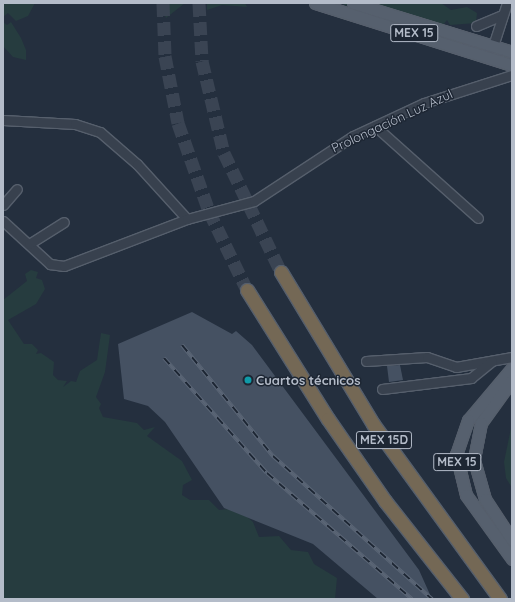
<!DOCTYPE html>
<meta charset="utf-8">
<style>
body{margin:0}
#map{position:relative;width:515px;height:602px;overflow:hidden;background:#242f3e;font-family:Quicksand,sans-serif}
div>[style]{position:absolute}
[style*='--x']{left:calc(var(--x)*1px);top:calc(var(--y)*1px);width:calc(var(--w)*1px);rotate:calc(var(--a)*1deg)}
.green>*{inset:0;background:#263c3f}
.building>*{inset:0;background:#455162}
.highway-tunnel>*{height:13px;margin-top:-6.5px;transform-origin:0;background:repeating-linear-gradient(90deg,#3a4453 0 13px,transparent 0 19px)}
.roads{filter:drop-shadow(1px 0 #565f6c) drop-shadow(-1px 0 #565f6c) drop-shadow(0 1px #565f6c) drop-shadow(0 -1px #565f6c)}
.minor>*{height:9px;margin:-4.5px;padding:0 4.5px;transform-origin:4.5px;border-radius:4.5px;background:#38414e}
.major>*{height:11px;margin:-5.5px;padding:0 5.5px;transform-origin:5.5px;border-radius:5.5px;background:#56606e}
.highway>*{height:13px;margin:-6.5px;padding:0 6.5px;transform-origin:6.5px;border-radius:6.5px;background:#746855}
.rail>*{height:4px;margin-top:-2px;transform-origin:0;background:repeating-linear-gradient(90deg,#1d2633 0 8px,#5a6575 0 16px);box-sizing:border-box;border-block:1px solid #5a6575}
.dots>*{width:11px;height:11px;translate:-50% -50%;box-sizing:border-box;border:2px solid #1d2633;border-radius:50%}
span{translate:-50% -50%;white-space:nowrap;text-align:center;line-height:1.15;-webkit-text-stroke:3px #1d2633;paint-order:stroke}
.shield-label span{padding:1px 3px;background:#1d2633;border:1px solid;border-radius:3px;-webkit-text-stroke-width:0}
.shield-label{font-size:12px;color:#b4bcc9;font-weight:700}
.street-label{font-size:13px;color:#b4bcc9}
.poi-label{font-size:13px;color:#b4bcc9;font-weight:700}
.left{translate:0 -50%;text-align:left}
.frame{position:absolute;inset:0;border:4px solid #b4bcc9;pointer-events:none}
</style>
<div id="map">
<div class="green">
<div style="clip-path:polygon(3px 3px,35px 3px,28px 16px,16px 21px,8px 13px,3px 17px)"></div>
<div style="clip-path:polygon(159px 3px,185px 3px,166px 18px)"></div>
<div style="clip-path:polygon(207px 3px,245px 3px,247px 7px,222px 5px,207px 10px)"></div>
<div style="clip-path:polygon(340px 3px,441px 3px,451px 10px,467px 7px,477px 13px,476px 23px,450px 25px,447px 20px,442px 26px,429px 27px,415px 34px)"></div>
<div style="clip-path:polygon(3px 22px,7px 25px,11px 22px,21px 38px,26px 50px,26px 60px,13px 57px,3px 46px)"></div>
<div style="clip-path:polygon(31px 270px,38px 272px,36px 278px,42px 280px,45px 289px,36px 304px,8px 320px,24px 344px,32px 344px,38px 350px,36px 354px,41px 353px,54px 362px,53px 375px,58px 380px,67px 381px,63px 387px,71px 381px,76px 382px,80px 371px,97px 360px,101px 333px,110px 335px,105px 372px,96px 397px,101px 404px,99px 408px,103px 417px,137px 423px,144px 430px,155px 427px,147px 436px,182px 461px,192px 480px,183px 485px,182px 495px,190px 500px,209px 500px,219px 510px,237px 508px,253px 522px,259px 537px,279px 536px,291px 550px,308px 552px,314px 564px,337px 578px,335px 599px,3px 599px,3px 300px,27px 281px,25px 274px)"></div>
<div style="clip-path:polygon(512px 423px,512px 488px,506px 478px,504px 462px)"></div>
</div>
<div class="building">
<div style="clip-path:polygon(192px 312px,232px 334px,236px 331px,252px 345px,419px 570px,432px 599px,378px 599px,313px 544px,224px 508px,165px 422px,148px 406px,124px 399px,118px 344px)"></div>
<div style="clip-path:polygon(400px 365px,403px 380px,389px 382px,387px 366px)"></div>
</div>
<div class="highway-tunnel">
<div style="--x:163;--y:3;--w:53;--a:87.8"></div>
<div style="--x:165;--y:56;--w:68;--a:79"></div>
<div style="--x:178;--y:123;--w:93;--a:70.6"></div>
<div style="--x:209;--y:211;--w:88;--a:64.3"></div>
<div style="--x:199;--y:3;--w:58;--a:87"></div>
<div style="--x:202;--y:61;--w:95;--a:76.6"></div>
<div style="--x:224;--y:153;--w:132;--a:64.4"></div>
</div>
<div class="roads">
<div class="minor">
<div style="--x:476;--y:26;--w:28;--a:-23"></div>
<div style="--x:493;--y:46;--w:45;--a:-72"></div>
<div style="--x:3;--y:120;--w:72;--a:3.2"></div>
<div style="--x:75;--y:124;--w:26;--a:18"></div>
<div style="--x:100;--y:132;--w:49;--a:40.9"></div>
<div style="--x:137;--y:164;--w:74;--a:47.7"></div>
<div style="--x:375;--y:126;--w:138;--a:41.8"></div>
<div style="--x:3;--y:205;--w:21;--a:-49"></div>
<div style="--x:3;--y:221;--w:64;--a:42.5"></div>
<div style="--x:50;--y:264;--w:14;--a:8"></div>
<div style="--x:64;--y:266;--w:132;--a:-20.9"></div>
<div style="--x:187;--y:219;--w:69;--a:-15"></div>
<div style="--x:254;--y:201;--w:118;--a:-33.3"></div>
<div style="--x:353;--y:136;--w:78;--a:-24.9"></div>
<div style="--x:424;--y:103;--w:92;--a:-17.7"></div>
<div style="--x:29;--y:244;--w:41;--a:-32.2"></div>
<div style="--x:366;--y:361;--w:61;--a:-3.8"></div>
<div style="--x:427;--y:357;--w:31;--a:19"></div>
<div style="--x:456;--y:367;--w:57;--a:-10.1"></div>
<div style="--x:382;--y:389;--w:90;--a:-7"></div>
<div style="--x:471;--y:378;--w:27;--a:-39"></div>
</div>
<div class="major">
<div style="--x:315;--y:3;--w:207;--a:17.5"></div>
<div style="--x:353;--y:3;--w:166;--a:17.1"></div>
<div style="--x:512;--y:368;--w:68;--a:130.2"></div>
<div style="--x:468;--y:420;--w:36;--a:109"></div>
<div style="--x:456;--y:454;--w:42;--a:76.3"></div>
<div style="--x:466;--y:495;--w:79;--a:54.3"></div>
<div style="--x:512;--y:380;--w:53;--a:125.8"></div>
<div style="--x:481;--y:423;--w:38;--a:101"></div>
<div style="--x:474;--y:460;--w:41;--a:74.2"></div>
<div style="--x:485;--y:499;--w:49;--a:56.6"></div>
</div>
<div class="highway">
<div style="--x:281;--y:272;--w:178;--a:58.8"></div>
<div style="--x:373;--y:424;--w:216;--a:54"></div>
<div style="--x:247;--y:290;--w:152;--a:57.9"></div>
<div style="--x:328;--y:419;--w:100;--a:55.2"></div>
<div style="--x:385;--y:501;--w:125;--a:51.8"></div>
</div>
</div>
<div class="rail">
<div style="--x:182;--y:345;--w:144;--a:50.7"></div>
<div style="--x:273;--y:456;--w:214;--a:42"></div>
<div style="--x:164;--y:358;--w:154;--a:48.2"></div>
<div style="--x:267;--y:473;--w:192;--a:41"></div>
</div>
<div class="dots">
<div style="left:248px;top:380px;background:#0f9aa8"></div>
</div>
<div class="shield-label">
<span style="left:414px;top:33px">MEX 15</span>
<span style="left:384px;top:440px">MEX 15D</span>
<span style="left:457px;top:462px">MEX 15</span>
</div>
<div class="street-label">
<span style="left:392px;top:121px;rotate:-25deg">Prolongación Luz Azul</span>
</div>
<div class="poi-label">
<span class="left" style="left:256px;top:380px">Cuartos técnicos</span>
</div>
<div class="frame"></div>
</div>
